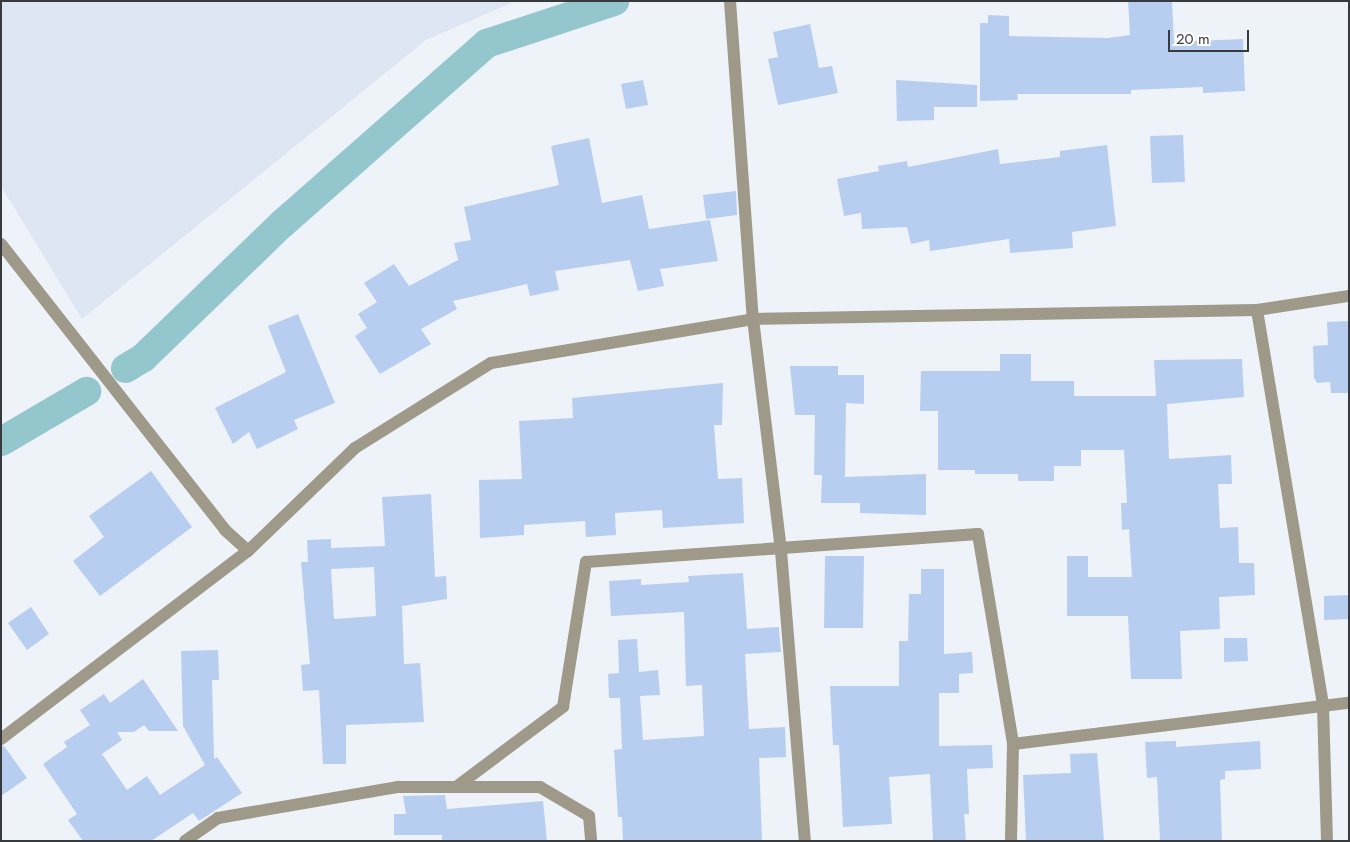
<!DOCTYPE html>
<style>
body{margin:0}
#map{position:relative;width:1350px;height:842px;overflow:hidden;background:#eef2f9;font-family:Jost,sans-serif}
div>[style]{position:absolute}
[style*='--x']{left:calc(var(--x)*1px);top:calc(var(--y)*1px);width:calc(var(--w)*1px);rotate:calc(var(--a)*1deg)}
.built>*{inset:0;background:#dee6f3}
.canal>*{height:29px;margin:-14.5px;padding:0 14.5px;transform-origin:14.5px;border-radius:14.5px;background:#94c7cd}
.building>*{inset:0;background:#b8cef0}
.minor>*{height:12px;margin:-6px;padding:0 6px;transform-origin:6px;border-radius:6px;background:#9e9988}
span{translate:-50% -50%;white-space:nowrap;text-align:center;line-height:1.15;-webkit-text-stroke:4px #fff;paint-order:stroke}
.frame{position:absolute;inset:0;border:2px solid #383a3d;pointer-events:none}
.scale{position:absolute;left:1168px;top:30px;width:81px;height:22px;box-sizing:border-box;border:2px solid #383a3d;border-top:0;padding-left:6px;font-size:15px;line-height:18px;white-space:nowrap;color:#383a3d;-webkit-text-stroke:4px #fff;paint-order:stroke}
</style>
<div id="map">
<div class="built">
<div style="clip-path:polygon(1px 1px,516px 1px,426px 40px,82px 319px,1px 186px)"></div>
</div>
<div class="canal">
<div style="--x:125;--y:368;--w:21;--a:-31"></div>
<div style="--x:143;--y:357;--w:193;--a:-44"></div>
<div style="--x:282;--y:223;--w:272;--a:-41.4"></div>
<div style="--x:486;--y:43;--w:135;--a:-18.2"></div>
<div style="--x:1;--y:441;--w:99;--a:-30.5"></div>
</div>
<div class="building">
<div style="clip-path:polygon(1128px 1px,1172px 1px,1174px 42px,1243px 39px,1245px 91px,1203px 93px,1203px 87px,1131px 90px,1131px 94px,1017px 94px,1018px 100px,980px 101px,980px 23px,988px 23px,988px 15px,1009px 16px,1009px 36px,1108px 38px,1130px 35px)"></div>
<div style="clip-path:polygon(810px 24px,819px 68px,832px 66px,838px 93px,778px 105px,768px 59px,778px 57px,773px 32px)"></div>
<div style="clip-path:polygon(643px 80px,648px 105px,626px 109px,621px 84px)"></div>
<div style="clip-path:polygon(896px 80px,977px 85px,977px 107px,934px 107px,934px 120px,897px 121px)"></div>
<div style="clip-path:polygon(1183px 135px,1185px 182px,1152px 183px,1150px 136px)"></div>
<div style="clip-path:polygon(589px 138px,602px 203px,642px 195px,649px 229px,710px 220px,718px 261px,660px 269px,664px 286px,638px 291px,630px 260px,555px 271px,559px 290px,530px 296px,527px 284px,453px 301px,457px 309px,421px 329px,431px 344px,380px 374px,355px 336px,367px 328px,358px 314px,377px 302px,364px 283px,394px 264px,409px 286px,458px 260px,454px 243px,471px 240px,464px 207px,559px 185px,551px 146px)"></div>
<div style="clip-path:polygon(1107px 145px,1116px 226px,1072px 232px,1073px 248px,1010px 253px,1009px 239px,930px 251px,929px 240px,911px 244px,907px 227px,862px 229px,861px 213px,844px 216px,837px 179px,879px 171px,878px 166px,907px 161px,908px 167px,998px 149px,1000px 164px,1060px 157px,1060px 151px)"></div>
<div style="clip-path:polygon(736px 191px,737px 215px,706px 219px,703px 195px)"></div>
<div style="clip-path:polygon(298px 314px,335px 403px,294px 420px,298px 429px,257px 449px,249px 432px,233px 444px,215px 408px,286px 372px,268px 326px)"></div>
<div style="clip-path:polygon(1349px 321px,1349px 393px,1331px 393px,1330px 382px,1317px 383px,1314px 378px,1313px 346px,1328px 345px,1327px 322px)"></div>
<div style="clip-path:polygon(1000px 354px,1031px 354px,1031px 381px,1074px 381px,1074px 396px,1156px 396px,1154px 360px,1242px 359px,1244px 397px,1167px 404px,1169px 459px,1231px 455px,1232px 484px,1218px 484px,1220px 528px,1238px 527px,1239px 563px,1254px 563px,1255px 595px,1219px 597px,1220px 629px,1180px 631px,1182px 679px,1131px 679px,1128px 616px,1067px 616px,1067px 556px,1088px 556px,1088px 577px,1132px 577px,1129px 529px,1122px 530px,1121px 503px,1127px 503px,1124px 450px,1081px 450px,1081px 466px,1054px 466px,1054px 481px,1018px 481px,1018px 474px,975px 474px,975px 470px,938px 470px,938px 411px,920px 411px,921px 371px,1000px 371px)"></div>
<div style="clip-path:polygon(790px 366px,838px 366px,838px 375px,864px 375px,864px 404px,846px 403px,845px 477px,926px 474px,926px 515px,860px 513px,860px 503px,821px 503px,822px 475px,814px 475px,815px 415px,795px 415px)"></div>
<div style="clip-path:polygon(723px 383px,722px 425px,714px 425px,718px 479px,742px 478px,744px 523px,663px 528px,662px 510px,615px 513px,616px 535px,586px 537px,585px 521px,524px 525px,524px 535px,480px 538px,479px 480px,522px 479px,519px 421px,573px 418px,572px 398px)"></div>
<div style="clip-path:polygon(151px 471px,192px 527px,100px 596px,73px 561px,104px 537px,89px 516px)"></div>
<div style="clip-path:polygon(evenodd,431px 494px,435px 577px,446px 576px,447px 599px,402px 606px,404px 664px,420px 663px,424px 722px,346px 725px,346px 764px,323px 764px,319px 690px,303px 691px,301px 665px,310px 664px,301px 562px,308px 562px,307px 540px,331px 539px,331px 548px,385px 546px,382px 497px,431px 494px,374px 567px,376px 616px,334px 619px,331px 569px,374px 567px)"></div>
<div style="clip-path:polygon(825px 556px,864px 556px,863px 628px,824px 628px)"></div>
<div style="clip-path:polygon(921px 569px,944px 569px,944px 654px,972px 652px,973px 673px,959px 674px,959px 693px,939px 693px,939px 746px,992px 745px,993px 768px,967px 769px,969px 814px,964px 814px,966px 841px,933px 841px,930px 774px,889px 777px,892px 824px,843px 827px,839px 745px,833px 745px,830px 686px,899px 686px,899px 641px,908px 641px,909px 594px,921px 594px)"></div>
<div style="clip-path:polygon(743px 573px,747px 629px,779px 627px,779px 631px,781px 652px,745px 654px,749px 729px,785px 727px,786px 757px,759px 758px,762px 841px,623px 841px,622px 817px,618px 817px,614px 750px,622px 749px,620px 698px,609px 698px,608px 674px,619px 673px,618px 640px,637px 639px,639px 672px,658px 670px,660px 695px,640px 696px,643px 740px,704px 736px,702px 685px,686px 686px,684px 612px,611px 616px,609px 581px,641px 579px,641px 585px,689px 582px,688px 576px)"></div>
<div style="clip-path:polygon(1349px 595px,1349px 619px,1324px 620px,1324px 596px)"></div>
<div style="clip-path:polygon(31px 607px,49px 634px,27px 650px,8px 623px)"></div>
<div style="clip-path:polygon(1224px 638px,1247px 638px,1248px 661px,1224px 662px)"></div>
<div style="clip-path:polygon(218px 650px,219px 680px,212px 680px,214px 759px,217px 757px,242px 793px,199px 821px,193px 813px,151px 841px,83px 841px,68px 820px,77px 814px,43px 764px,67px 747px,64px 742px,90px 725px,80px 710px,104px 694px,110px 703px,143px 679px,178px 731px,149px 731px,144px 725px,134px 732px,117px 732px,122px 740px,102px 754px,127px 790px,147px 776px,160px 795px,205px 765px,183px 726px,181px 651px)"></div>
<div style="clip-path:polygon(1176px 741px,1176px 747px,1260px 741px,1261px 769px,1225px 771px,1225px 779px,1220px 780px,1222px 841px,1160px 841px,1157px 777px,1147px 778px,1145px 742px)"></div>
<div style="clip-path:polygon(4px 746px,27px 778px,1px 796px,1px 747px)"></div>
<div style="clip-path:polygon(1097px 753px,1104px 841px,1026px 841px,1023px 775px,1071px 773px,1070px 754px)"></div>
<div style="clip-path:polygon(445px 795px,447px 809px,543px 801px,547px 841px,442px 841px,442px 835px,394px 835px,394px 814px,406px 814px,403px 796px)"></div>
</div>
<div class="minor">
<div style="--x:730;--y:1;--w:319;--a:85.9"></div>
<div style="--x:753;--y:319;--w:234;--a:83.1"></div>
<div style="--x:781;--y:551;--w:291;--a:85.3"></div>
<div style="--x:1;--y:244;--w:363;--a:51.9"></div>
<div style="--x:225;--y:530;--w:31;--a:42"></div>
<div style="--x:1257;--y:310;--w:401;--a:80.5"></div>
<div style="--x:1323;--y:706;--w:135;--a:88.3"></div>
<div style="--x:1;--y:739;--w:310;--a:-37.3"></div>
<div style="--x:248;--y:551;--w:149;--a:-43.9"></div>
<div style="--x:355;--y:448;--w:160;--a:-32"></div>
<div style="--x:491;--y:363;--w:266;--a:-9.5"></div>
<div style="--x:753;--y:319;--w:504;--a:-1.02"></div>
<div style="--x:1257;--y:310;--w:93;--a:-8.7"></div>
<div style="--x:1013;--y:744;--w:338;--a:-7"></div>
<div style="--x:456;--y:787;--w:134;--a:-36.8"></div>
<div style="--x:563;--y:707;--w:147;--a:-81"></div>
<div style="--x:586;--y:562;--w:393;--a:-4.1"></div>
<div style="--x:978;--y:534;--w:213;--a:80.5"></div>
<div style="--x:1013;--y:744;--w:97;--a:91.2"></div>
<div style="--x:185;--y:841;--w:40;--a:-34.9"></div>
<div style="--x:218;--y:818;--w:183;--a:-9.8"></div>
<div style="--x:398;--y:787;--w:142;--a:0"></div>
<div style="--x:540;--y:787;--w:57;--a:30.6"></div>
<div style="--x:589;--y:816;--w:25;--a:85"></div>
</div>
<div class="frame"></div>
<div class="scale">20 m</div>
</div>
